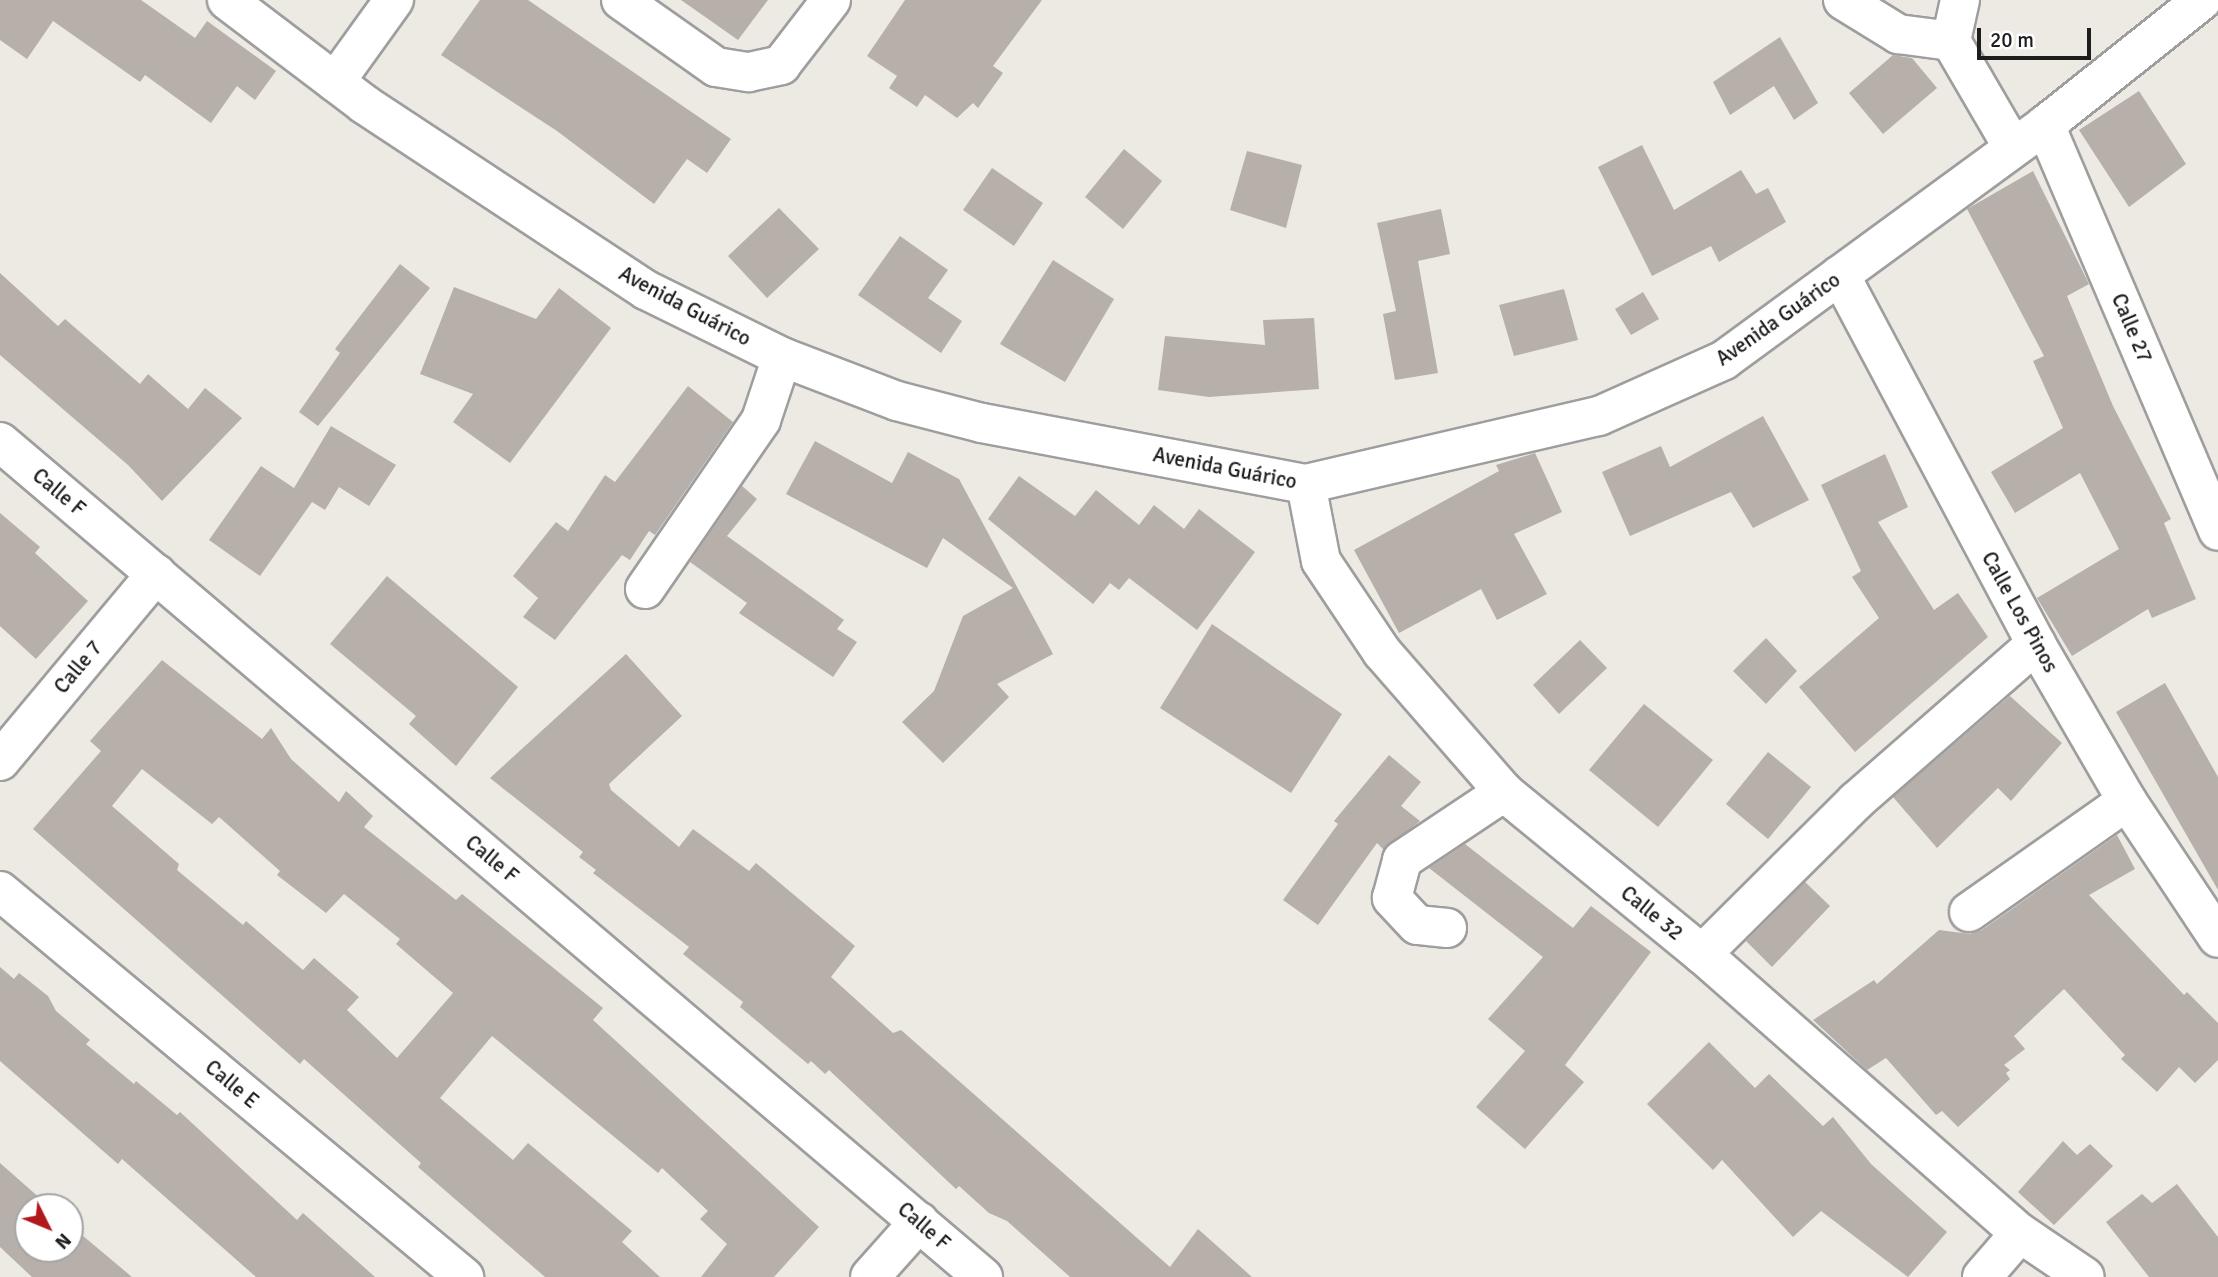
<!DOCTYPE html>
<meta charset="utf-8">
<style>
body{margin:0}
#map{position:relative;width:2218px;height:1277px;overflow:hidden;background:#edeae4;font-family:Signika,sans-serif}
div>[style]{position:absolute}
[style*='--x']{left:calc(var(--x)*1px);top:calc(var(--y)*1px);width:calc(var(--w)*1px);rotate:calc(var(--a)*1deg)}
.building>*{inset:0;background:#b6afaa}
.roads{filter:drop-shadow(2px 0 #9e9e9e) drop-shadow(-2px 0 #9e9e9e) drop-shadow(0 2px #9e9e9e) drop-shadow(0 -2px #9e9e9e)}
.street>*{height:38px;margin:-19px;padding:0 19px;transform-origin:19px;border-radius:19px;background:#fff}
span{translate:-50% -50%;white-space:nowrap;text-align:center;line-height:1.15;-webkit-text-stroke:7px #fff;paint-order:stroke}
.street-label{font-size:21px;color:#1d1d1d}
.north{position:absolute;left:14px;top:1193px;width:70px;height:70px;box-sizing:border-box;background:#fff;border:2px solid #a5a5a5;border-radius:50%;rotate:133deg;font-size:19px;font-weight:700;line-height:28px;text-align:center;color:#1d1d1d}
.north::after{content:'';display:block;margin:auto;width:24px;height:32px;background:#b1191d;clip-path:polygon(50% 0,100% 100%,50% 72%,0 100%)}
.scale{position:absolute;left:1977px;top:28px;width:114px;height:32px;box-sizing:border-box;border:4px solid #1d1d1d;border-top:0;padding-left:9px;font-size:21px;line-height:24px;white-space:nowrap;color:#1d1d1d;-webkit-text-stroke:5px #fff;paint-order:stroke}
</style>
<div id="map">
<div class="building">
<div style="clip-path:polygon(0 0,141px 0,195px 38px,207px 21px,276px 71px,255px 100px,237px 86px,211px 123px,145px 75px,140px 82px,53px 21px,27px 59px,0 40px)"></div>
<div style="clip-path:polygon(480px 0,528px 0,731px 139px,707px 173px,687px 159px,654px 204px,557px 131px,441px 55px)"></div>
<div style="clip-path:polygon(681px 0,768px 0,738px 40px)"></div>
<div style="clip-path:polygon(905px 0,1042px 0,993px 66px,1003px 73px,978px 108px,973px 103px,957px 118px,925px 95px,917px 107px,889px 88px,897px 76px,867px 56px)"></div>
<div style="clip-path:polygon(1780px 37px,1818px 103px,1794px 120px,1774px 86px,1730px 115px,1713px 82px)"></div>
<div style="clip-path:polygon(1893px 55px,1912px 58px,1937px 88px,1883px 134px,1849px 93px)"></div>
<div style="clip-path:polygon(2139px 91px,2186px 164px,2129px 207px,2079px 130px)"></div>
<div style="clip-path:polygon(1642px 145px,1674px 210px,1741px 170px,1756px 194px,1768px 188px,1786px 222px,1719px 262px,1711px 246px,1652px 276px,1598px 167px)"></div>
<div style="clip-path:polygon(1124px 149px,1162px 181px,1123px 229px,1085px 197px)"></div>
<div style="clip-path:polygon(1247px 151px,1302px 165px,1286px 228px,1230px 210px)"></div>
<div style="clip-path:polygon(992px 168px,1043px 203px,1014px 246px,963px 210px)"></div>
<div style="clip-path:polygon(2033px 171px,2089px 284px,2067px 296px,2113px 406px,2171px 519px,2164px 523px,2196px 599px,2152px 618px,2148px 609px,2072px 656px,2037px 598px,2119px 549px,2080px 473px,2015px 513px,1991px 472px,2063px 428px,2033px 361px,2044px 356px,1967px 209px)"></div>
<div style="clip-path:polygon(779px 208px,819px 249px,767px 298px,728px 256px)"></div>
<div style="clip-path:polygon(1441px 209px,1450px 254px,1418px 261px,1438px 373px,1395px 380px,1383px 314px,1396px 311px,1377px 223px)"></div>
<div style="clip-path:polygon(900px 236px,948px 270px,928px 298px,962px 321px,941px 353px,858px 295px)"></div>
<div style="clip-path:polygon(1053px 260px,1114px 299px,1065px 382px,1000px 344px)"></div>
<div style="clip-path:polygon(400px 264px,430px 288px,318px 426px,299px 412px,340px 353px,335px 349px)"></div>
<div style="clip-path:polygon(0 273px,58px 326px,65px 319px,140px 384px,148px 374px,188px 409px,205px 388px,242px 418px,162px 501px,128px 465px,0 355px)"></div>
<div style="clip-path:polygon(454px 287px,536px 319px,559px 288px,611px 328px,510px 463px,453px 422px,473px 394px,420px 374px)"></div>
<div style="clip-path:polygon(1564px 289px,1578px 340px,1514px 356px,1499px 305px)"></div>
<div style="clip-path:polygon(1643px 292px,1659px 319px,1631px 335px,1615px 309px)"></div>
<div style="clip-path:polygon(1314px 318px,1319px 389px,1209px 397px,1158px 390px,1165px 336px,1265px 345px,1263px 320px)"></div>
<div style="clip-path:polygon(688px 386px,733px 422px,655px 535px,649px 531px,630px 560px,622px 555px,555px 640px,523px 617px,538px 598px,513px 576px,556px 522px,568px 531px,605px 475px,615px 482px)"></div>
<div style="clip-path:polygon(1763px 416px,1809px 500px,1753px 528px,1731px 492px,1630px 536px,1602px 472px,1661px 446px,1670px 467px)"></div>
<div style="clip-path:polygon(331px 426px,396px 465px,369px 506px,339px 487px,325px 510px,312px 502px,260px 576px,209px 540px,261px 466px,294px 488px)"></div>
<div style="clip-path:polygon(815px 441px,892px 483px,908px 452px,959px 479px,1053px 654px,997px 684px,1009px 697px,943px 763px,902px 722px,934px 691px,963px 616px,1013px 588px,943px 538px,927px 568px,786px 494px)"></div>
<div style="clip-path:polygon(1535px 453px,1562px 512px,1514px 534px,1547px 594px,1497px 620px,1481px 589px,1399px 633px,1354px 550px,1499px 471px,1496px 465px)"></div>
<div style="clip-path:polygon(1885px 454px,1908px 507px,1878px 522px,1934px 610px,1958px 593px,1988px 637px,1855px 752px,1799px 687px,1879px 618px,1852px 577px,1861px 571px,1821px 485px)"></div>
<div style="clip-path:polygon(1019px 476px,1075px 516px,1096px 490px,1139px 525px,1154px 505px,1184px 529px,1199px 509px,1255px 552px,1197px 630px,1129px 578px,1119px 590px,1110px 583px,1093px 604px,988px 519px)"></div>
<div style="clip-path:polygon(742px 486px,757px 499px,727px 536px,844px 620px,837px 629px,857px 642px,833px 677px,739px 613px,747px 603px,690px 562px)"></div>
<div style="clip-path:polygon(0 513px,40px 547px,35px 553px,88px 601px,36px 659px,0 626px)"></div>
<div style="clip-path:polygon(387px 576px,518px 687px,456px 766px,409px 724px,416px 716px,330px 644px)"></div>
<div style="clip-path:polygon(1212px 624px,1342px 714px,1291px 793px,1160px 708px)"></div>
<div style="clip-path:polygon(1766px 638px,1797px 671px,1766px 704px,1733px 671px)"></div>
<div style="clip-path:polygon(1580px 640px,1607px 668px,1559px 714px,1533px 685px)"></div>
<div style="clip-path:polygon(626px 654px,682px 716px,609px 784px,611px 790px,679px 847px,693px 829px,749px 871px,756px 863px,855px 946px,831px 977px,893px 1033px,901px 1030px,1170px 1267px,1198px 1229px,1252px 1277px,1070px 1277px,1007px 1221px,989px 1213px,959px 1186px,956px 1189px,829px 1070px,825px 1074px,811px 1061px,808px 1064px,740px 1007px,743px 1002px,683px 954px,689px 947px,593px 873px,596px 870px,579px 857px,583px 852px,490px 778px)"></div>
<div style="clip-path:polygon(evenodd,162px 660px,262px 739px,271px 728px,291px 759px,339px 802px,346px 791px,373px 816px,364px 827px,456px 900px,462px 894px,603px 1008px,593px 1020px,819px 1227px,774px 1277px,701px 1277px,727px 1244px,700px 1219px,708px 1211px,662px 1168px,658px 1173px,492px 1036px,440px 1098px,513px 1160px,528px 1143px,632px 1231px,622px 1242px,660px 1277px,545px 1277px,418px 1167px,421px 1163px,304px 1059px,300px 1064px,33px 829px,101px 751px,90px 741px,162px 660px,142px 769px,212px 824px,219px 817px,280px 871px,277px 875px,326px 913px,344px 894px,400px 939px,396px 944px,453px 993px,397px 1058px,347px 1010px,359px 997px,314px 958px,303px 970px,246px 921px,243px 925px,177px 870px,179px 864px,112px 806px,142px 769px)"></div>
<div style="clip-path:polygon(2165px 683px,2218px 777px,2218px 890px,2116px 712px)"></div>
<div style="clip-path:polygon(2010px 696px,2062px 743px,2011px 801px,1998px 788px,1937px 848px,1893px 797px)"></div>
<div style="clip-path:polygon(1644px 704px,1713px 760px,1658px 827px,1589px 770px)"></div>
<div style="clip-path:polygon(1768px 752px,1811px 787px,1768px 839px,1726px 804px)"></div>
<div style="clip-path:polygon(1389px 755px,1421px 782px,1401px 806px,1420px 821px,1384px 850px,1377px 843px,1318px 925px,1283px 900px,1338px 824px,1334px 821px)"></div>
<div style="clip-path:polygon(2117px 835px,2135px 869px,2089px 895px,2184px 995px,2187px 992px,2218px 1023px,2218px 1060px,2195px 1083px,2179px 1067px,2157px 1092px,2121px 1059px,2125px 1055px,2064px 989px,2014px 1036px,2025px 1049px,2004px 1065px,2010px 1070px,2006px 1073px,2010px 1079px,1958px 1127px,1942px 1111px,1936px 1115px,1886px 1058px,1867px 1070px,1813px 1020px,1874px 980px,1877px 984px,1939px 930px,1970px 934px,1982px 930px)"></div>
<div style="clip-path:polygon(1465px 844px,1573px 928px,1591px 906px,1651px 952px,1565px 1065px,1584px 1082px,1525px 1149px,1476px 1107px,1525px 1051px,1488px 1019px,1543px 957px,1429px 868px)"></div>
<div style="clip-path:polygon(1805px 882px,1830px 906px,1772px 967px,1746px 941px)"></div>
<div style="clip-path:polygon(0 967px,14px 979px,19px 973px,48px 996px,56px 1011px,90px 1040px,86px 1044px,134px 1084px,136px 1081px,177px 1115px,180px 1112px,297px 1220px,303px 1213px,375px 1277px,256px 1277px,122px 1159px,118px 1164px,0 1061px)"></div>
<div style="clip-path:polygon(1709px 1042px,1755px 1088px,1769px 1074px,1823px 1126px,1833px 1117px,1871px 1164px,1947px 1232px,1908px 1277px,1821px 1211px,1793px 1237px,1722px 1160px,1713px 1170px,1647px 1104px)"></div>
<div style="clip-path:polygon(2063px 1141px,2077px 1155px,2090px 1144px,2113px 1166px,2054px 1225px,2018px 1192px)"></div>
<div style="clip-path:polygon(0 1163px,50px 1207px,28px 1207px,28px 1249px,70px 1249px,70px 1225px,132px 1277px,32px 1277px,0 1247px)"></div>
<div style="clip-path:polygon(2177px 1184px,2218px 1237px,2218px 1277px,2149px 1277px,2106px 1222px,2142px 1194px,2152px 1203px)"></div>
</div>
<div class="roads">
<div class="street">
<div style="--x:227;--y:0;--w:172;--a:37.2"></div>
<div style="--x:364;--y:104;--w:338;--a:33.4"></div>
<div style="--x:646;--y:290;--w:152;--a:26.2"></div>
<div style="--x:782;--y:357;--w:123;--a:20.9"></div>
<div style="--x:897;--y:401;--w:88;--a:14.5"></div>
<div style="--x:982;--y:423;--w:330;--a:10.7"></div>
<div style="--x:1306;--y:484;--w:301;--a:-13.1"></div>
<div style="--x:1599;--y:416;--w:137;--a:-24.1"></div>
<div style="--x:1724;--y:360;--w:398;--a:-36.2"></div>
<div style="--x:2045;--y:125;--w:201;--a:-38.5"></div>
<div style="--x:621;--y:0;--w:116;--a:35.2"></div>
<div style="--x:716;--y:67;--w:33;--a:9"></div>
<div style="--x:749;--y:72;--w:33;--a:-12"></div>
<div style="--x:781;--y:65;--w:82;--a:-52.4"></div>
<div style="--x:1843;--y:0;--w:65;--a:31.7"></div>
<div style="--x:1898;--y:34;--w:53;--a:7.5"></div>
<div style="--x:1960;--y:0;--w:42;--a:102.4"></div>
<div style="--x:1951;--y:41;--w:121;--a:59.8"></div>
<div style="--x:335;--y:82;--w:101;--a:-54.3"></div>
<div style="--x:2045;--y:125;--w:441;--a:66.9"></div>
<div style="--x:1840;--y:275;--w:418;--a:62"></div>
<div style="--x:2036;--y:644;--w:181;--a:59.9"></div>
<div style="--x:2127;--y:801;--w:164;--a:56.4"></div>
<div style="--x:0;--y:442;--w:1290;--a:40.35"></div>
<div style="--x:1306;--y:484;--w:78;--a:79"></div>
<div style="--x:1321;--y:561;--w:110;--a:56.2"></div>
<div style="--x:1382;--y:652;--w:186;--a:48.9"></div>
<div style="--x:1504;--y:792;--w:256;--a:39.3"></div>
<div style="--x:1702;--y:954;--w:423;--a:41.3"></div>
<div style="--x:2020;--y:1233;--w:78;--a:34.1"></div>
<div style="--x:645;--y:589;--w:205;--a:-55.5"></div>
<div style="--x:761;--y:420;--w:66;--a:-71.6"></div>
<div style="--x:0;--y:761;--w:244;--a:-50.2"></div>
<div style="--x:0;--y:891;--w:604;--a:39.76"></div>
<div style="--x:1969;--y:912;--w:193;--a:-35.1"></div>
<div style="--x:1447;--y:928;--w:30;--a:-174"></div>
<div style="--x:1417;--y:925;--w:37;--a:-133"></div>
<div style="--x:1392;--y:898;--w:39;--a:-75"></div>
<div style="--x:1402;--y:860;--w:123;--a:-33.7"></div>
<div style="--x:1702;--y:954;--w:217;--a:-44.8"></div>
<div style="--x:1856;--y:801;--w:239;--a:-41.1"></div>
<div style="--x:870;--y:1277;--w:74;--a:-48.3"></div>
<div style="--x:1982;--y:1277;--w:58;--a:-49.2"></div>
</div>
</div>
<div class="street-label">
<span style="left:685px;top:306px;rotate:28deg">Avenida Guárico</span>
<span style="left:1778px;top:319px;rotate:-35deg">Avenida Guárico</span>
<span style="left:2132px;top:328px;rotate:67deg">Calle 27</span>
<span style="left:1225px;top:468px;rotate:11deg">Avenida Guárico</span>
<span style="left:59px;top:492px;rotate:40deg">Calle F</span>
<span style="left:2020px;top:612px;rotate:61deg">Calle Los Pinos</span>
<span style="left:78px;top:667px;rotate:-50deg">Calle 7</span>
<span style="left:492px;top:859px;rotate:40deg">Calle F</span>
<span style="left:1652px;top:913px;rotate:39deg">Calle 32</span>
<span style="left:232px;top:1084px;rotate:40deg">Calle E</span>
<span style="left:924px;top:1226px;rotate:41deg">Calle F</span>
</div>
<div class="north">N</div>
<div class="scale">20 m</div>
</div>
